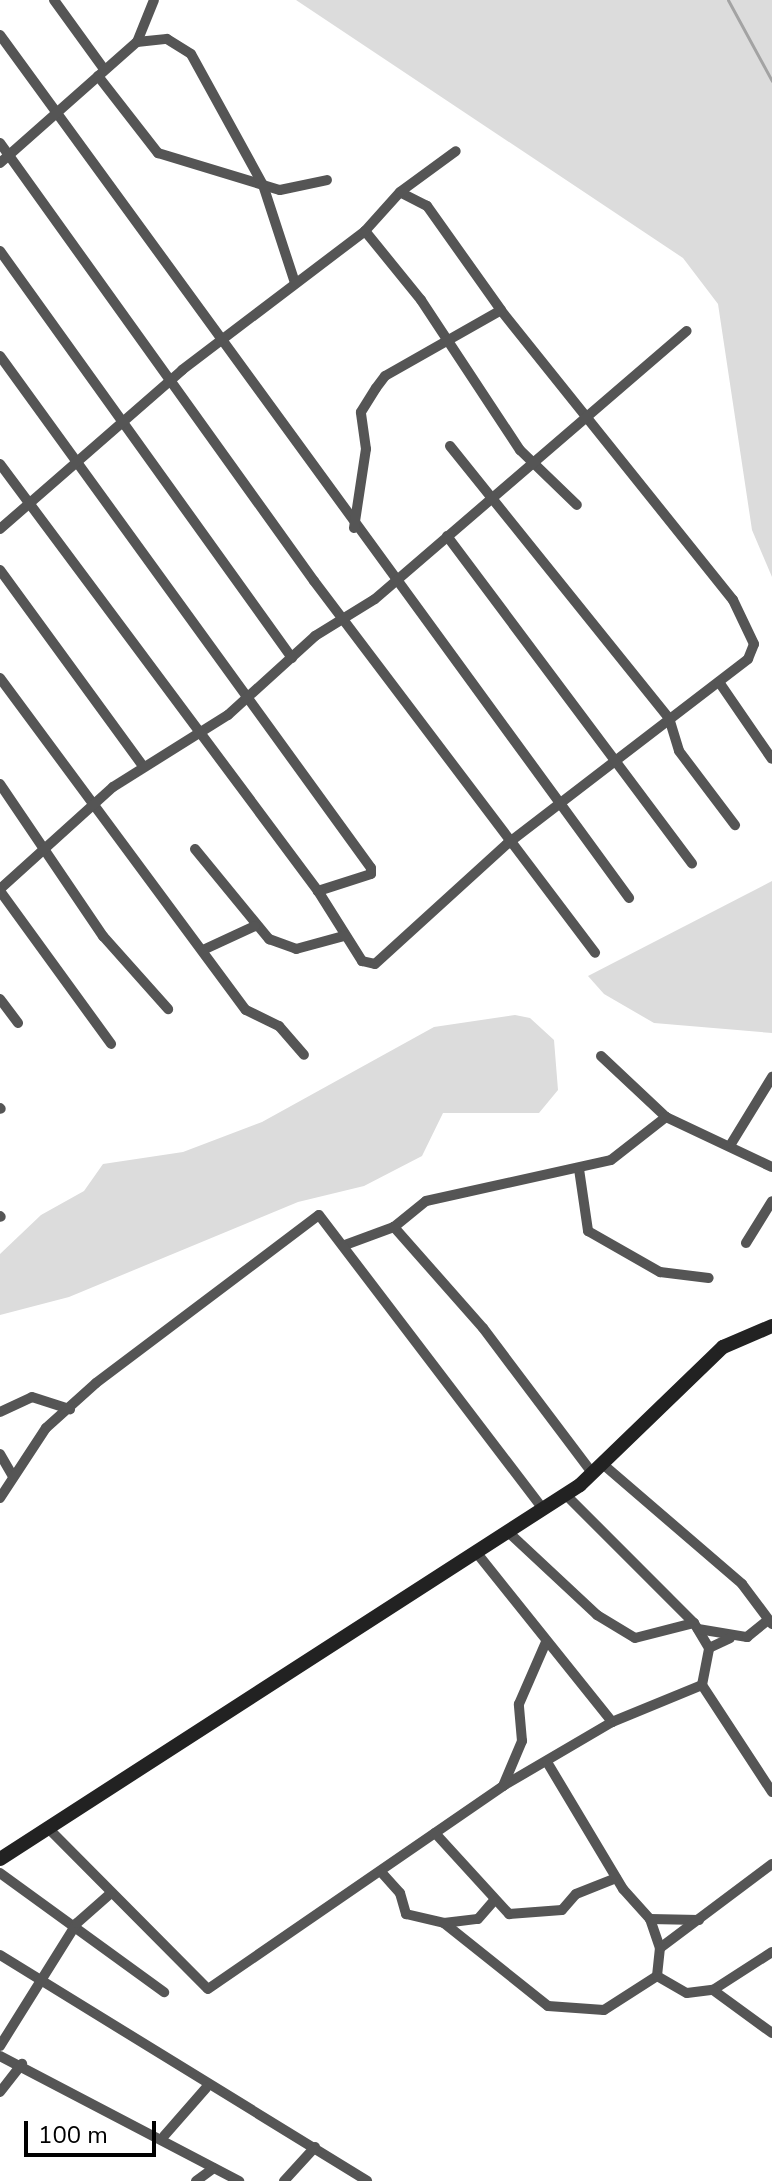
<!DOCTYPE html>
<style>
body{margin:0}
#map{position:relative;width:772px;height:2181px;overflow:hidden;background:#fff;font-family:"Nunito Sans",sans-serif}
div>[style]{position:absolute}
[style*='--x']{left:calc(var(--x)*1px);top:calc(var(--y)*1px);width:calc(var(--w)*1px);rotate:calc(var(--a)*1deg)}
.green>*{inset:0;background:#dcdcdc}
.stream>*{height:3px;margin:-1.5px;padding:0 1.5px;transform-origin:1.5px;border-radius:1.5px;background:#a3a3a3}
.street>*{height:10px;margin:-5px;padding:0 5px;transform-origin:5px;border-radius:5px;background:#555}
.secondary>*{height:14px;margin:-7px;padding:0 7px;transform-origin:7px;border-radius:7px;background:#222}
span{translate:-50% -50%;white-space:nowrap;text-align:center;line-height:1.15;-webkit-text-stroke:6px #fff;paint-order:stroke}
.scale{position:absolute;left:24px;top:2121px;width:132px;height:36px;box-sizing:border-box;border:4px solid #000;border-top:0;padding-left:10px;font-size:24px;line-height:28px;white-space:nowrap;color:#000;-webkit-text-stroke:6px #fff;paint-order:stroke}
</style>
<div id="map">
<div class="green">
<div style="clip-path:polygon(296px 0,772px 0,772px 577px,752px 530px,718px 304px,683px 258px)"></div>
<div style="clip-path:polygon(772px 881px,772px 1033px,654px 1023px,604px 994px,588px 976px)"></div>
<div style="clip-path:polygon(515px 1015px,530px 1018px,554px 1040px,558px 1090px,539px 1113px,443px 1113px,422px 1156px,364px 1186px,298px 1202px,69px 1297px,0 1315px,0 1254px,41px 1215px,84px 1191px,103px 1164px,183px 1152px,262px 1122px,434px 1027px)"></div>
</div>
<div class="stream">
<div style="--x:728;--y:0;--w:92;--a:61.5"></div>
</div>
<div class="street">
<div style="--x:54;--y:0;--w:85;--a:54.1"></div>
<div style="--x:0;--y:35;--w:1068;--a:53.91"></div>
<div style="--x:137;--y:42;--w:45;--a:-68"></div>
<div style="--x:98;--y:76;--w:98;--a:52.1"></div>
<div style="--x:158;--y:153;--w:127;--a:16.9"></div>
<div style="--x:280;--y:190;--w:48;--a:-12"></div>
<div style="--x:0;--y:143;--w:539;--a:54.36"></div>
<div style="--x:314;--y:581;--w:466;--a:52.9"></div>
<div style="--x:0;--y:163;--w:183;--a:-41.5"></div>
<div style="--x:137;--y:42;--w:30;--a:-6"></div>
<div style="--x:167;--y:39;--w:28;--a:32"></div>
<div style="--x:191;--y:54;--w:149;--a:61.2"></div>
<div style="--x:263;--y:185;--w:103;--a:71.9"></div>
<div style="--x:365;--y:231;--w:89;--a:50.9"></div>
<div style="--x:421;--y:300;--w:180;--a:56.6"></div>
<div style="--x:520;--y:450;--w:79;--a:44"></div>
<div style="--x:0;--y:251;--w:501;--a:54.34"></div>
<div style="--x:0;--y:356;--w:632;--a:54.07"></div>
<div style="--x:371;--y:868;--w:6;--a:90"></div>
<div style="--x:371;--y:874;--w:56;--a:162.2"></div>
<div style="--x:450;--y:446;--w:349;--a:51.2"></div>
<div style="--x:669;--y:718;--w:34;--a:73"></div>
<div style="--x:679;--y:751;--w:93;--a:52.9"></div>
<div style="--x:0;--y:464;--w:532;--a:53.32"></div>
<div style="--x:318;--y:891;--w:83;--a:57.8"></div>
<div style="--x:362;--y:961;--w:13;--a:13"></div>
<div style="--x:375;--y:964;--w:178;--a:-42.3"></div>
<div style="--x:507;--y:844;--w:304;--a:-37.5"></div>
<div style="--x:748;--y:659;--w:16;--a:-68"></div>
<div style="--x:754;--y:644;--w:49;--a:-115.5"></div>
<div style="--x:733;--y:600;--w:371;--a:-128.7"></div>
<div style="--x:501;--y:310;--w:128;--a:-125.4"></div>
<div style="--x:427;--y:206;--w:30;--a:-153"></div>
<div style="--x:354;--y:528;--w:80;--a:-81.4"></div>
<div style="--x:366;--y:449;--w:37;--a:-98"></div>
<div style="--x:361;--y:412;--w:28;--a:-58"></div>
<div style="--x:376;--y:388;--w:15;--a:-53"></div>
<div style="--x:385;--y:376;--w:133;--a:-29.6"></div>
<div style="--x:0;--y:529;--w:242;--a:-41.1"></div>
<div style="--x:182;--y:370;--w:230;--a:-37.2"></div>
<div style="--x:365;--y:231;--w:52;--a:-48.1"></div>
<div style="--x:400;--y:192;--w:69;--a:-36.2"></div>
<div style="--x:447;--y:536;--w:409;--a:53.2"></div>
<div style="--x:0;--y:570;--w:241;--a:53.9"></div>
<div style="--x:0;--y:678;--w:413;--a:53.5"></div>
<div style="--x:246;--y:1010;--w:37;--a:26"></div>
<div style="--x:279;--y:1026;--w:38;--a:49"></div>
<div style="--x:719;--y:682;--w:93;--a:55.5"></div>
<div style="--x:0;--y:784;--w:184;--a:55.9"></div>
<div style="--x:103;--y:936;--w:98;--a:48.3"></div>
<div style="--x:195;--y:849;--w:117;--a:50.6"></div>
<div style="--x:269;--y:939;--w:29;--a:20"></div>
<div style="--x:296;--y:949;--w:50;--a:-15.2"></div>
<div style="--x:0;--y:889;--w:152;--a:-42.1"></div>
<div style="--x:113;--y:787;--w:136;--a:-32.1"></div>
<div style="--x:228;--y:715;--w:118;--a:-42.2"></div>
<div style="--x:315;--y:636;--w:70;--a:-31.7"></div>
<div style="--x:375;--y:599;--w:411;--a:-40.7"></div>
<div style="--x:0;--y:891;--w:189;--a:54"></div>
<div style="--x:203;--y:950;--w:57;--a:-24.8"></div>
<div style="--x:0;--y:999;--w:30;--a:53"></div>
<div style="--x:601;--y:1056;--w:89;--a:43.2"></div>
<div style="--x:666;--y:1117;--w:117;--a:25.3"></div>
<div style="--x:0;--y:1108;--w:1;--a:45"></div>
<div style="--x:731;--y:1144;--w:79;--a:-58.5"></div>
<div style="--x:579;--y:1169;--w:63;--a:81.7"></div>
<div style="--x:588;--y:1231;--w:83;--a:29.7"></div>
<div style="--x:660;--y:1272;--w:49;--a:7"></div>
<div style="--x:0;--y:1216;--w:1;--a:45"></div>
<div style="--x:746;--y:1243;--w:49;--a:-58.2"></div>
<div style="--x:345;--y:1245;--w:52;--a:-20.2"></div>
<div style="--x:0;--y:1412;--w:35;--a:-25"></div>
<div style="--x:32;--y:1397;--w:40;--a:18"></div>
<div style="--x:0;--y:1454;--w:24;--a:60"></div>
<div style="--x:605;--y:1466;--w:181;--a:40.7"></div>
<div style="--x:742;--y:1584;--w:50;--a:53.1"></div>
<div style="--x:593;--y:1474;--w:183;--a:-127"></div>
<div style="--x:483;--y:1328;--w:135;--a:-131.4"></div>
<div style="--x:394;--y:1227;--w:41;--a:-39.1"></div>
<div style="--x:426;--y:1201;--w:189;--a:-12.5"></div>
<div style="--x:611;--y:1160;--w:70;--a:-38"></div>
<div style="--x:565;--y:1494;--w:182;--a:45"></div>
<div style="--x:694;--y:1623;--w:29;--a:59"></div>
<div style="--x:0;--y:1498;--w:84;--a:-56.7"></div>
<div style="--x:46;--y:1428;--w:67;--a:-42"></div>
<div style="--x:96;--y:1383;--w:279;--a:-37"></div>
<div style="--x:319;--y:1215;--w:370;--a:52.7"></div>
<div style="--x:508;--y:1532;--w:122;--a:43"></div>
<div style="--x:597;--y:1615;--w:44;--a:31.2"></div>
<div style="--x:635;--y:1638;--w:61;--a:-14.3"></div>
<div style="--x:476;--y:1552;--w:218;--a:51.3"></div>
<div style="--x:698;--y:1629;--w:50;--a:9.3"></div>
<div style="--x:747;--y:1637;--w:27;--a:-39"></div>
<div style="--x:702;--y:1685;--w:128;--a:56.8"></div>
<div style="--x:503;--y:1786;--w:126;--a:-30.4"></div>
<div style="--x:612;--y:1722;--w:97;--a:-22.3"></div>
<div style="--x:702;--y:1685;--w:38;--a:-79"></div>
<div style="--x:709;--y:1648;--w:23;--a:-25"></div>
<div style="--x:47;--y:1827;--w:228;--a:45.2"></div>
<div style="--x:208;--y:1989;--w:358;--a:-34.5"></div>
<div style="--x:503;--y:1786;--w:49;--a:-67.1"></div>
<div style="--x:522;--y:1741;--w:37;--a:-95"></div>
<div style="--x:519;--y:1704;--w:68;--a:-66.5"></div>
<div style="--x:435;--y:1833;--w:110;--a:47.6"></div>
<div style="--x:509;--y:1914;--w:53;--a:-4.3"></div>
<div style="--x:562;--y:1910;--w:21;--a:-49"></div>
<div style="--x:576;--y:1894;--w:43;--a:-21.8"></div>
<div style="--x:0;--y:1873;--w:203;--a:36"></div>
<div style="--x:382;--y:1873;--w:27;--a:48"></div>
<div style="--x:400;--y:1893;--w:22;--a:74"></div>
<div style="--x:406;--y:1914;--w:39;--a:13"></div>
<div style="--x:444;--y:1923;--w:133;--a:38.6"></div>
<div style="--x:548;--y:2006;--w:56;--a:4.1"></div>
<div style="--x:604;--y:2010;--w:63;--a:-32.7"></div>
<div style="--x:657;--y:1976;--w:28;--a:-84"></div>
<div style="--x:660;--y:1948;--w:31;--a:-109"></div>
<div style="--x:650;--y:1919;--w:40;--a:-132"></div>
<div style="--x:623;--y:1889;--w:148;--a:-120.9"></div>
<div style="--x:650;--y:1919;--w:49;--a:1.2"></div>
<div style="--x:444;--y:1923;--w:34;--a:-7"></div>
<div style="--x:478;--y:1919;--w:23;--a:-49"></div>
<div style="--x:660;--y:1948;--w:140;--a:-36.9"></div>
<div style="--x:772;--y:1952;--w:70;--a:147.2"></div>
<div style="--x:713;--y:1990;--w:73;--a:36.1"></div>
<div style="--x:0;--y:1955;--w:431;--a:31.6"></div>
<div style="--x:657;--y:1976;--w:34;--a:30"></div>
<div style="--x:687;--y:1993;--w:26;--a:-7"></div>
<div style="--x:0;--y:2046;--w:145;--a:-58"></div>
<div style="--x:77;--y:1923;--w:45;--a:-41.4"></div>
<div style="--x:0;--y:2056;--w:270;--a:27.6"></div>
<div style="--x:0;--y:2092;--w:36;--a:-52"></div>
<div style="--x:164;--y:2136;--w:64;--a:-48.8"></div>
<div style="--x:196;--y:2181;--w:22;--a:-36"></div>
<div style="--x:284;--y:2181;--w:46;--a:-47.6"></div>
</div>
<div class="secondary">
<div style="--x:0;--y:1859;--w:690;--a:-32.82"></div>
<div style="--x:580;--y:1485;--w:199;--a:-44"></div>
<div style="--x:723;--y:1347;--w:53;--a:-23.2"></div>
</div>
<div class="scale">100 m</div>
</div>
